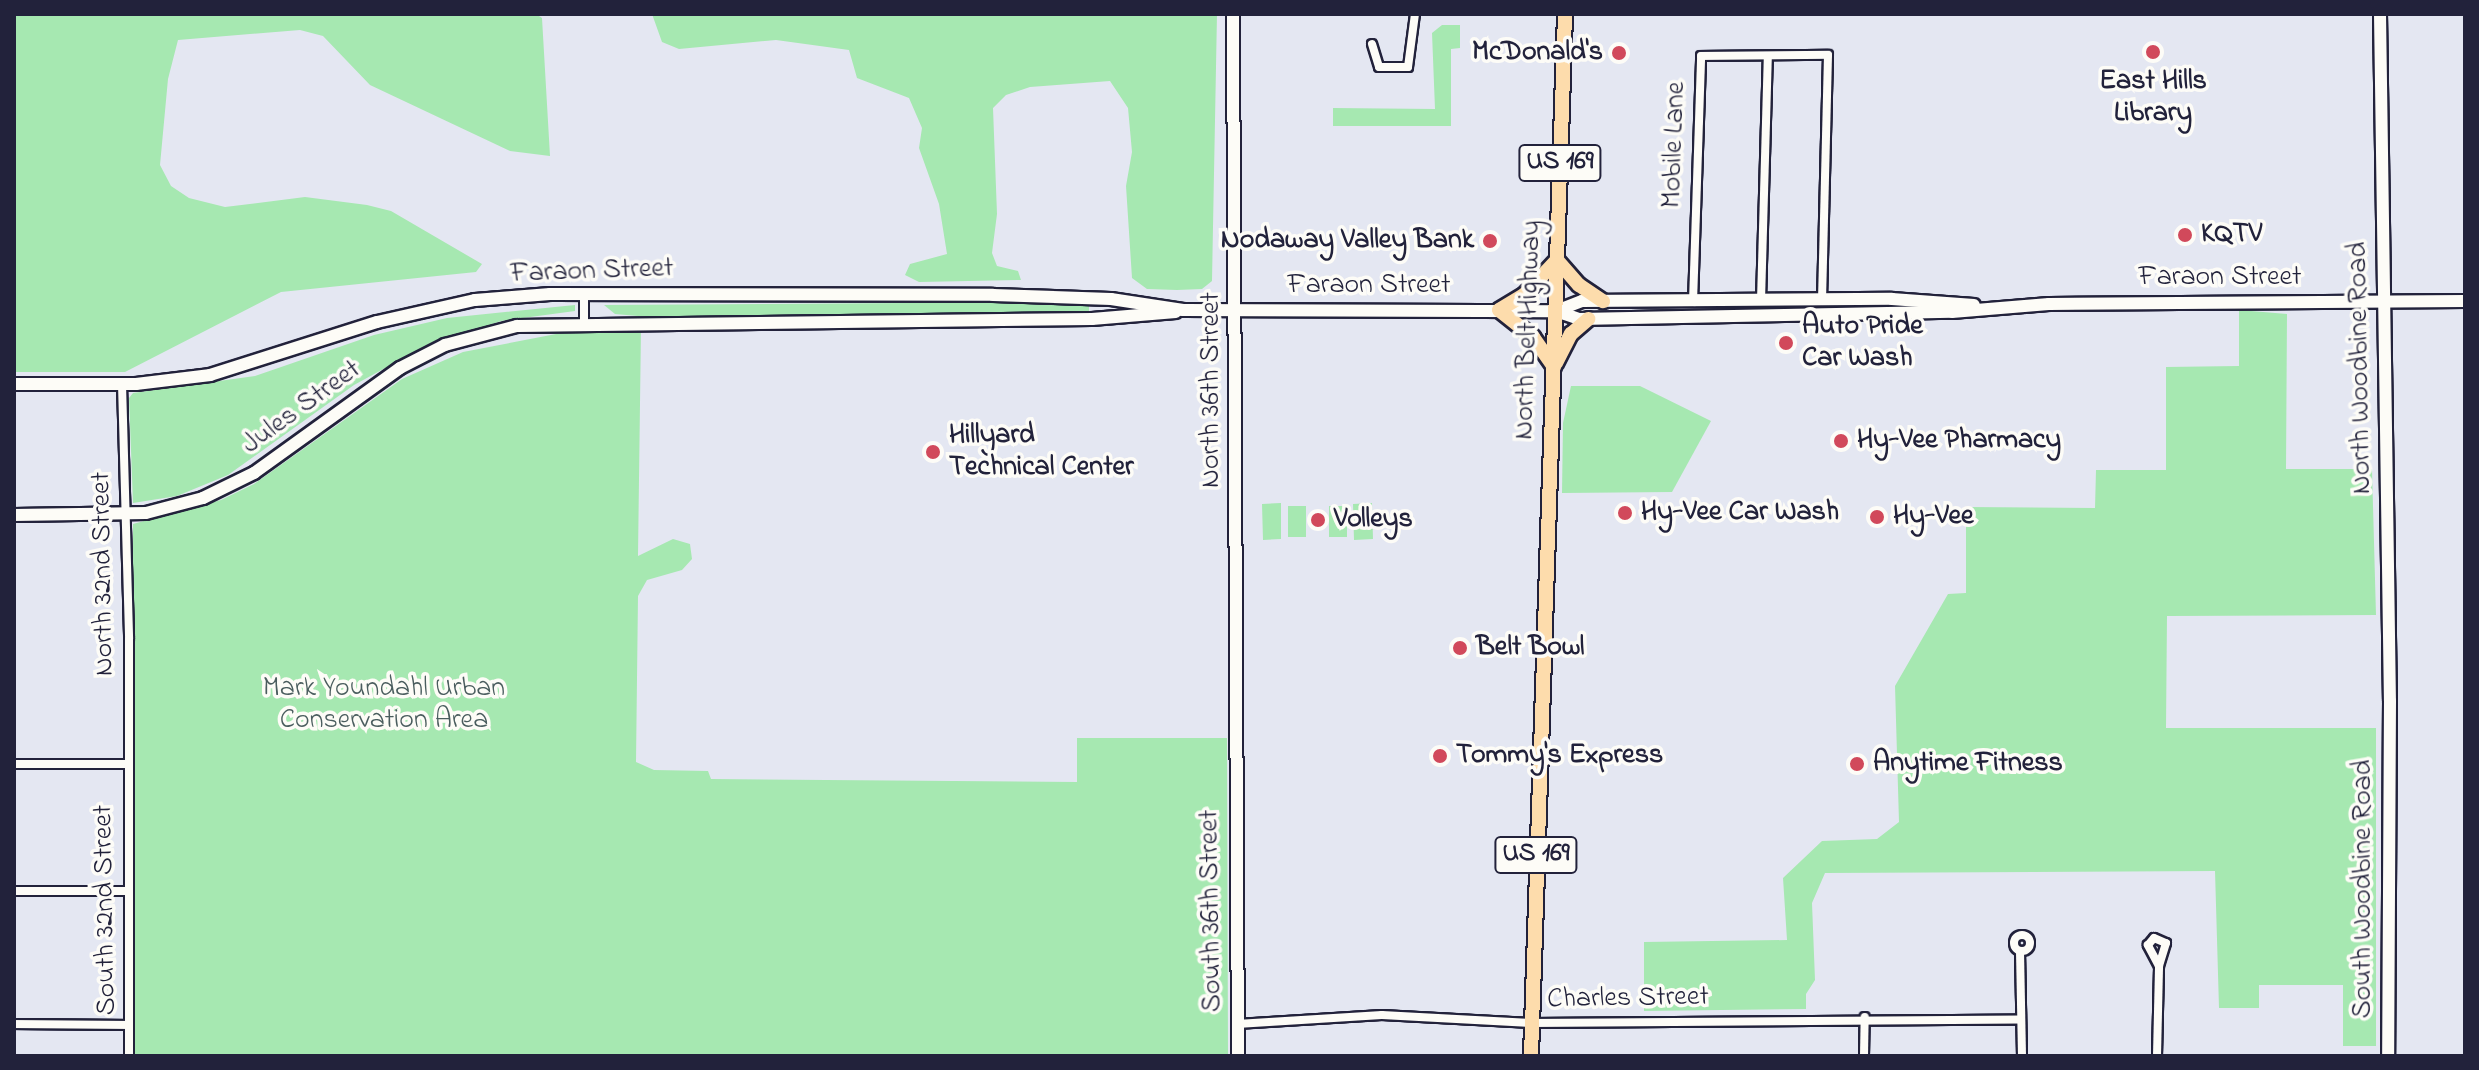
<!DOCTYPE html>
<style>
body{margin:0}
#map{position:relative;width:2479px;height:1070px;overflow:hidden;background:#e4e7f2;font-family:"Indie Flower",sans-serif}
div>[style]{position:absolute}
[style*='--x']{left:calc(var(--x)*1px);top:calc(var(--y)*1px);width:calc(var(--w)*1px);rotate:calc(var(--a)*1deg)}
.green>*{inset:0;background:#a6e8b1}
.roads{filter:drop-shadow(2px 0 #22223b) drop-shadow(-2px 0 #22223b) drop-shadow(0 2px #22223b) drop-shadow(0 -2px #22223b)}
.street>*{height:8px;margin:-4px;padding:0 4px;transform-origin:4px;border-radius:4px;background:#fdfcf7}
.street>.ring{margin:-4px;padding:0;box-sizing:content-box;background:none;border:8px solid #fdfcf7;border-radius:50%}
.secondary>*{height:12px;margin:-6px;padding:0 6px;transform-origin:6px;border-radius:6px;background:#fdfcf7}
.primary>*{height:14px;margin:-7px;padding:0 7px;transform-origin:7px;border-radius:7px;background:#fddcac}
.dots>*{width:22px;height:22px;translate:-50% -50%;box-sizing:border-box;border:4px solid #fdfcf7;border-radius:50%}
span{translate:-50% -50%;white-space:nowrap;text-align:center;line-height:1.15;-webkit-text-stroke:7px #fdfcf7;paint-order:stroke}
.shield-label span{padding:2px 6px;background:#fdfcf7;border:2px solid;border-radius:6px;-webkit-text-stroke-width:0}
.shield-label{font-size:26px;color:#22223b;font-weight:700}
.poi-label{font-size:28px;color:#22223b;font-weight:700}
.right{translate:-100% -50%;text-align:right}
.left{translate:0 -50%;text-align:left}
.street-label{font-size:28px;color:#22223b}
.park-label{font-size:28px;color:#4a5d5e}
.frame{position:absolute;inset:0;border:16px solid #22223b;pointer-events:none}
</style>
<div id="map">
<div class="green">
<div style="clip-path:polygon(14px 14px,536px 14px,542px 18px,550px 156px,510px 151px,370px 85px,323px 36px,300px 30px,178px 40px,168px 79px,160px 165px,171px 186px,189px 198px,225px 207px,305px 197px,367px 205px,391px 211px,482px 264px,476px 272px,281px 292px,125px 372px,14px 372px)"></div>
<div style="clip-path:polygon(652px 14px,1217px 14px,1212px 281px,1202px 289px,1177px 290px,1147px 289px,1132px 278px,1126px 186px,1132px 152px,1128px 108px,1110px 81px,1030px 87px,1006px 95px,993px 108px,997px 214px,992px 253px,997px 266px,1018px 271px,1021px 280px,919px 282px,905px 275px,910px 264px,947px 254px,939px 204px,919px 148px,922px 128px,909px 98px,857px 78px,849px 50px,776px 40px,679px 49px,662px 42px)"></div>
<div style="clip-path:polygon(1442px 25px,1460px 25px,1460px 48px,1451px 49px,1451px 126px,1333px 126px,1333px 108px,1435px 109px,1432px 33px)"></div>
<div style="clip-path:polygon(1061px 302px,1089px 303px,1089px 314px,649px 317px,615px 314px,604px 305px)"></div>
<div style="clip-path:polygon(575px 305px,575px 311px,501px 321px,420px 349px,354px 385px,228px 475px,177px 496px,133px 503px,129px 398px,133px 393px,255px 376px,374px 335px,447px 318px)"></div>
<div style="clip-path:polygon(2239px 310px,2287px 314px,2286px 469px,2372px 469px,2376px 615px,2167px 616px,2166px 728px,2376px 728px,2376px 1046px,2343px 1046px,2343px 985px,2259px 985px,2259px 1008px,2219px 1008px,2215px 871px,1825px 873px,1812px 903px,1815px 980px,1806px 994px,1806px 1009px,1644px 1011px,1644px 942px,1787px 940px,1783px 878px,1822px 841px,1877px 839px,1899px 822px,1895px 686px,1948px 594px,1966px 593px,1966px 507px,2095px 508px,2096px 470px,2166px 470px,2166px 367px,2239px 366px)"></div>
<div style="clip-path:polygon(641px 328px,638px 556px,673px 539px,690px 544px,692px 559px,682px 570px,647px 580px,638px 596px,636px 762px,654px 770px,708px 771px,711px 779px,1077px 782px,1077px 738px,1227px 738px,1228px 1056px,134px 1056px,133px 524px,221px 500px,254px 484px,402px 379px,463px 352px,582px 329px)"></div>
<div style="clip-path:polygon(1571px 386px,1640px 386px,1711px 421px,1672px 492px,1562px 493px,1563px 423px)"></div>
<div style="clip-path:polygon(1281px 503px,1281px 539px,1263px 540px,1262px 504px)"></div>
<div style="clip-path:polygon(1372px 503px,1373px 539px,1354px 540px,1353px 504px)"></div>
<div style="clip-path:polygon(1288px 506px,1306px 506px,1306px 537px,1288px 537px)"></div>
<div style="clip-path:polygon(1329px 506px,1347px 506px,1347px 537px,1329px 537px)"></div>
</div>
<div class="roads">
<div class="street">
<div style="--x:1372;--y:44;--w:24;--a:73"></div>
<div style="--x:1379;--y:67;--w:29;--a:0"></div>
<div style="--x:1408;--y:67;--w:53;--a:-82.5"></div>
<div style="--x:1761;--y:301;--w:244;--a:-88.4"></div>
<div style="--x:1693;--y:302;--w:246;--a:-88.1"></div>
<div style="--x:1701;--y:56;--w:127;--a:-0.5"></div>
<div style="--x:1828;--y:55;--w:244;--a:91.4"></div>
<div style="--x:584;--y:322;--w:29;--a:-90"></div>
<div style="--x:122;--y:384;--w:255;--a:88.4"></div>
<div style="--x:129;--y:639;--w:417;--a:90"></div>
<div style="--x:14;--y:764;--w:113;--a:0"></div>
<div style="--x:14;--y:891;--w:114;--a:0"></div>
<div class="ring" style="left:2014px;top:935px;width:8px;height:8px"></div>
<div style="--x:2154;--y:938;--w:13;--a:23"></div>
<div style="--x:2166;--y:943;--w:24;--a:107"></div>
<div style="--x:2159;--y:966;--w:24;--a:-118"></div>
<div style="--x:2148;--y:945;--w:9;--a:-49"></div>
<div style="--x:2020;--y:951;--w:105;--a:88.9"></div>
<div style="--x:14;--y:1024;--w:115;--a:0.5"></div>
<div style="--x:1237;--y:1024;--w:145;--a:-3.6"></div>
<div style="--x:1382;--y:1015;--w:149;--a:3.1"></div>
<div style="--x:1531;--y:1023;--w:490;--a:-0.4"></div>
<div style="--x:1864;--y:1056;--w:39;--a:-89"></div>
<div style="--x:2157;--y:1056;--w:90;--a:-88.7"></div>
</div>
<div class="secondary">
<div style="--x:1233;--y:14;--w:1042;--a:89.73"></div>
<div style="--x:2380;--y:14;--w:687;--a:89.17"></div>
<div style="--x:2390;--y:701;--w:355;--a:90.3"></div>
<div style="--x:1556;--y:311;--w:28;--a:-21"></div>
<div style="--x:1582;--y:301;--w:310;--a:-0.4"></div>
<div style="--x:1892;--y:299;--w:82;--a:4.2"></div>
<div style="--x:14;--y:384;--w:122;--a:0"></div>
<div style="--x:136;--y:384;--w:75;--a:-6.9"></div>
<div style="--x:210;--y:375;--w:175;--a:-17.6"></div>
<div style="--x:377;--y:322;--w:100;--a:-12.7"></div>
<div style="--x:475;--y:300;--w:75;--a:-4.6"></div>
<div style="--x:550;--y:294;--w:443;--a:0.1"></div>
<div style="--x:993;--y:295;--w:118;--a:1.9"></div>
<div style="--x:1111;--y:299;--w:73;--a:8.7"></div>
<div style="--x:1183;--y:310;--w:373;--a:0.2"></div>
<div style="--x:1556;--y:311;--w:24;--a:19"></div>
<div style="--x:1579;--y:319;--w:373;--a:-1.1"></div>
<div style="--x:1952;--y:312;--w:97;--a:-4.7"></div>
<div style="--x:2049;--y:304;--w:416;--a:-0.4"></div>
<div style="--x:14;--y:515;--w:132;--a:-0.9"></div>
<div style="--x:146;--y:513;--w:59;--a:-14.7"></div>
<div style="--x:203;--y:498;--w:57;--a:-26.1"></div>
<div style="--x:254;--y:473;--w:180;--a:-35.7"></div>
<div style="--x:400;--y:368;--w:51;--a:-27.1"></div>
<div style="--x:445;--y:345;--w:74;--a:-14.8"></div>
<div style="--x:517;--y:326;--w:575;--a:-0.7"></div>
<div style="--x:1092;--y:319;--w:84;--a:-4.8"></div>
</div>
<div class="primary">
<div style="--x:1556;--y:363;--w:33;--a:-63"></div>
<div style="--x:1571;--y:334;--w:23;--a:-41"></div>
<div style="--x:1554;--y:367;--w:37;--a:-125"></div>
<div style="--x:1533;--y:337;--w:43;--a:-141.5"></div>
<div style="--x:1499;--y:310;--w:29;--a:-31"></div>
<div style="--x:1524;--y:295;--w:48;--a:-46.7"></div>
<div style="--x:1557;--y:260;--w:33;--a:49"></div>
<div style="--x:1579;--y:285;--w:29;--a:34"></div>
<div style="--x:1531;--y:1056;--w:1043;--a:-88.13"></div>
</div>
</div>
<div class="dots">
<div style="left:2153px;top:52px;background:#d1495b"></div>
<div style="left:1619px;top:53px;background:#d1495b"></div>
<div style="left:2185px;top:235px;background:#d1495b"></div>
<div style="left:1490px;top:241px;background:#d1495b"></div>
<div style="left:1786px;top:343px;background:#d1495b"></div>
<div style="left:1841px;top:441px;background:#d1495b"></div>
<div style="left:933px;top:452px;background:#d1495b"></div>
<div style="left:1625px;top:513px;background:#d1495b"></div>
<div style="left:1877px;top:517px;background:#d1495b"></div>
<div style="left:1318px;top:520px;background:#d1495b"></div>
<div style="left:1460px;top:648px;background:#d1495b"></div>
<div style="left:1440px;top:756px;background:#d1495b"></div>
<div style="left:1857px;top:764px;background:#d1495b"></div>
</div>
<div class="shield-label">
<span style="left:1560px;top:163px">US 169</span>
<span style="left:1536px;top:855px">US 169</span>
</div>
<div class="poi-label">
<span class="right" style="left:1603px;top:53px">McDonald's</span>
<span style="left:2153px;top:98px">East Hills<br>Library</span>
<span class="left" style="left:2201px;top:235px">KQTV</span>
<span class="right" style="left:1474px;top:241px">Nodaway Valley Bank</span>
<span class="left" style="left:1802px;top:343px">Auto Pride<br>Car Wash</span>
<span class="left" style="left:949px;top:452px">Hillyard<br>Technical Center</span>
<span class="left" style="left:1857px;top:441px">Hy-Vee Pharmacy</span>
<span class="left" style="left:1641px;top:513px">Hy-Vee Car Wash</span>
<span class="left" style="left:1893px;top:517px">Hy-Vee</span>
<span class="left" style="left:1334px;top:520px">Volleys</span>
<span class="left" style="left:1476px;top:648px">Belt Bowl</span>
<span class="left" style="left:1456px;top:756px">Tommy's Express</span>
<span class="left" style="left:1873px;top:764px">Anytime Fitness</span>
</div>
<div class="street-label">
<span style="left:1675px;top:145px;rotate:-88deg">Mobile Lane</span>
<span style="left:592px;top:272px;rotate:-2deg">Faraon Street</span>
<span style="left:2220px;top:278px">Faraon Street</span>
<span style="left:1369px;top:286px">Faraon Street</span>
<span style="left:1529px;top:330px;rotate:-88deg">North Belt Highway</span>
<span style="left:2361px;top:368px;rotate:-91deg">North Woodbine Road</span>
<span style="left:1212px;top:390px;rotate:-90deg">North 36th Street</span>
<span style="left:302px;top:408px;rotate:-36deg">Jules Street</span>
<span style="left:104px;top:574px;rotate:-91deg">North 32nd Street</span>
<span style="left:2364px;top:889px;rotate:-90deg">South Woodbine Road</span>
<span style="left:106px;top:910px;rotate:-91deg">South 32nd Street</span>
<span style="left:1212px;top:911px;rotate:-91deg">South 36th Street</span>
<span style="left:1628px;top:999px;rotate:-1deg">Charles Street</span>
</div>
<div class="park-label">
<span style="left:384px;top:705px">Mark Youndahl Urban<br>Conservation Area</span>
</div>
<div class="frame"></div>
</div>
